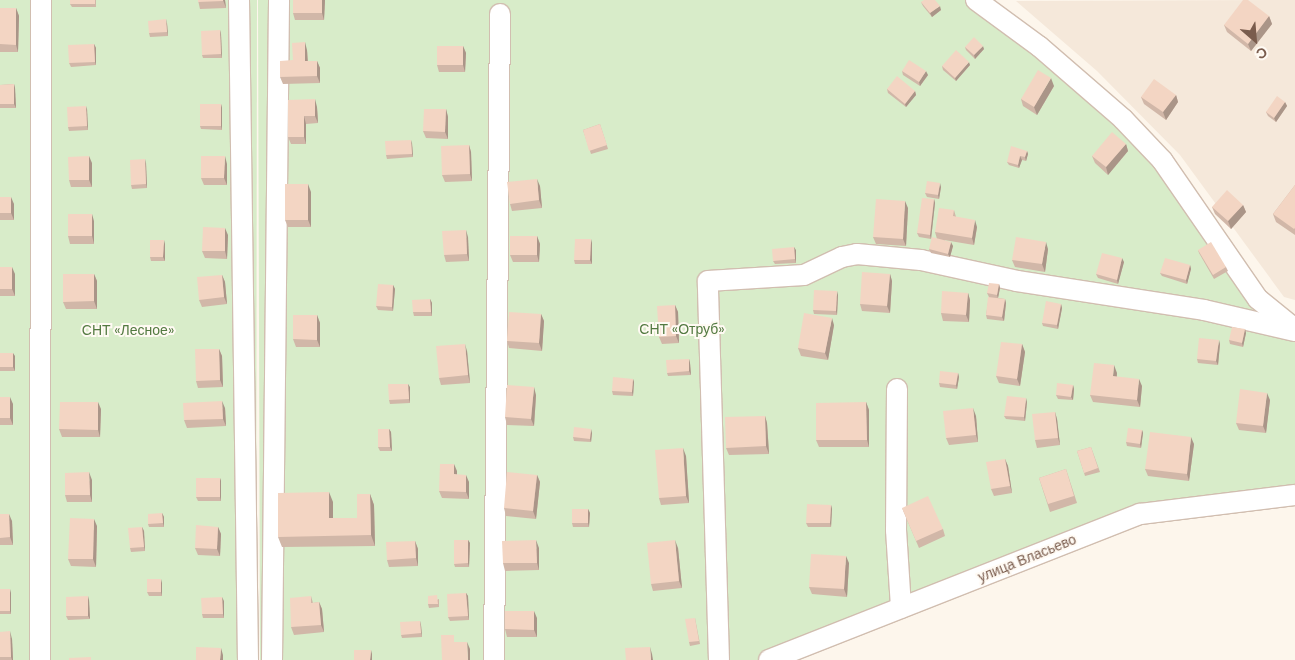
<!DOCTYPE html>
<meta charset="utf-8">
<style>
body{margin:0}
#map{position:relative;width:1295px;height:660px;overflow:hidden;background:#fdf6ec;font-family:"DM Sans",sans-serif}
div>[style]{position:absolute}
[style*='--x']{left:calc(var(--x)*1px);top:calc(var(--y)*1px);width:calc(var(--w)*1px);rotate:calc(var(--a)*1deg)}
.residential>*{inset:0;background:#f5e8da}
.green>*{inset:0;background:#d8ecc9}
.roads{filter:drop-shadow(1px 0 #d1beb0) drop-shadow(-1px 0 #d1beb0) drop-shadow(0 1px #d1beb0) drop-shadow(0 -1px #d1beb0)}
.minor>*{height:20px;margin:-10px;padding:0 10px;transform-origin:10px;border-radius:10px;background:#fff}
.wall>*{inset:0;background:#d1b7a8}
.shaded-wall>*{inset:0;background:#aa9588}
.building>*{inset:0;background:#f3d5c3}
span{translate:-50% -50%;white-space:nowrap;text-align:center;line-height:1.15;-webkit-text-stroke:4px #fffaf3;paint-order:stroke}
.park-label{font-size:14px;color:#537a41}
.street-label{font-size:14px;color:#7a5c4d}
.north{position:absolute;left:1230px;top:15px;width:50px;height:50px;-webkit-text-stroke:4px #fffaf3;paint-order:stroke;rotate:153deg;font-size:14px;font-weight:700;line-height:20px;text-align:center;color:#7a5c4d}
.north::after{content:'';display:block;margin:auto;width:18px;height:22px;background:#7a5c4d;clip-path:polygon(50% 0,100% 100%,50% 72%,0 100%)}
</style>
<div id="map">
<div class="residential">
<div style="clip-path:polygon(1295px 0,1295px 300px,1284px 297px,1180px 155px,1097px 71px,1016px 1px)"></div>
</div>
<div class="green">
<div style="clip-path:polygon(0 0,257px 0,256px 660px,0 660px)"></div>
<div style="clip-path:polygon(258px 0,976px 0,1123px 119px,1295px 338px,1295px 495px,1140px 514px,770px 660px,260px 660px)"></div>
</div>
<div class="roads">
<div class="minor">
<div style="--x:239;--y:0;--w:660;--a:89.22"></div>
<div style="--x:976;--y:0;--w:79;--a:36.3"></div>
<div style="--x:1040;--y:47;--w:110;--a:40.9"></div>
<div style="--x:1123;--y:119;--w:57;--a:46.4"></div>
<div style="--x:1162;--y:160;--w:169;--a:55.4"></div>
<div style="--x:1258;--y:299;--w:48;--a:39"></div>
<div style="--x:897;--y:389;--w:141;--a:90.4"></div>
<div style="--x:896;--y:530;--w:78;--a:86.3"></div>
<div style="--x:40;--y:660;--w:660;--a:-89.91"></div>
<div style="--x:272;--y:660;--w:660;--a:-89.39"></div>
<div style="--x:494;--y:660;--w:646;--a:-89.47"></div>
<div style="--x:719;--y:660;--w:379;--a:-91.7"></div>
<div style="--x:708;--y:281;--w:96;--a:-3.6"></div>
<div style="--x:804;--y:275;--w:42;--a:-25.3"></div>
<div style="--x:842;--y:257;--w:15;--a:-11"></div>
<div style="--x:857;--y:254;--w:64;--a:5.4"></div>
<div style="--x:921;--y:260;--w:98;--a:12.3"></div>
<div style="--x:1017;--y:281;--w:189;--a:8.8"></div>
<div style="--x:1204;--y:310;--w:93;--a:13"></div>
<div style="--x:769;--y:660;--w:399;--a:-21.5"></div>
<div style="--x:1140;--y:514;--w:156;--a:-7"></div>
</div>
</div>
<div class="wall">
<div style="clip-path:polygon(70px 0,96px 0,96px 7px,72px 7px,70px 4px)"></div>
<div style="clip-path:polygon(198px 0,225px 0,226px 8px,200px 9px)"></div>
<div style="clip-path:polygon(293px 0,325px 0,324px 20px,295px 20px,293px 13px)"></div>
<div style="clip-path:polygon(921px 2px,941px 10px,932px 17px,923px 6px)"></div>
<div style="clip-path:polygon(0 8px,16px 8px,19px 16px,18px 52px,0 52px)"></div>
<div style="clip-path:polygon(1269px 16px,1272px 24px,1251px 51px,1227px 32px,1224px 25px)"></div>
<div style="clip-path:polygon(167px 23px,168px 36px,150px 37px,149px 33px)"></div>
<div style="clip-path:polygon(220px 30px,221px 34px,222px 58px,203px 58px,202px 55px)"></div>
<div style="clip-path:polygon(94px 44px,96px 48px,96px 65px,71px 67px,69px 63px)"></div>
<div style="clip-path:polygon(463px 46px,466px 53px,465px 72px,439px 72px,437px 65px)"></div>
<div style="clip-path:polygon(965px 47px,984px 49px,975px 59px,966px 50px)"></div>
<div style="clip-path:polygon(307px 50px,308px 61px,317px 61px,320px 68px,320px 83px,283px 84px,280px 77px,293px 60px)"></div>
<div style="clip-path:polygon(970px 65px,956px 81px,943px 70px,942px 66px)"></div>
<div style="clip-path:polygon(902px 71px,928px 75px,920px 86px,903px 75px)"></div>
<div style="clip-path:polygon(14px 84px,15px 88px,16px 108px,0 108px,0 85px)"></div>
<div style="clip-path:polygon(1054px 86px,1037px 115px,1023px 106px,1021px 99px)"></div>
<div style="clip-path:polygon(887px 89px,915px 91px,916px 95px,906px 107px,888px 93px)"></div>
<div style="clip-path:polygon(1176px 95px,1178px 102px,1166px 120px,1144px 104px,1141px 97px)"></div>
<div style="clip-path:polygon(288px 100px,317px 107px,318px 123px,306px 124px,306px 144px,291px 144px,288px 137px)"></div>
<div style="clip-path:polygon(1285px 102px,1287px 106px,1276px 122px,1268px 116px,1266px 112px)"></div>
<div style="clip-path:polygon(221px 104px,222px 108px,222px 130px,201px 129px,200px 126px)"></div>
<div style="clip-path:polygon(87px 109px,88px 130px,69px 131px,68px 127px)"></div>
<div style="clip-path:polygon(446px 109px,448px 117px,448px 139px,426px 138px,423px 131px)"></div>
<div style="clip-path:polygon(600px 124px,608px 149px,591px 154px,583px 130px)"></div>
<div style="clip-path:polygon(412px 143px,413px 157px,387px 159px,386px 155px)"></div>
<div style="clip-path:polygon(1126px 144px,1128px 151px,1108px 175px,1095px 163px,1092px 156px)"></div>
<div style="clip-path:polygon(469px 145px,471px 152px,472px 181px,445px 182px,442px 175px)"></div>
<div style="clip-path:polygon(1027px 151px,1028px 154px,1026px 161px,1022px 160px,1019px 168px,1009px 165px,1007px 162px)"></div>
<div style="clip-path:polygon(92px 163px,92px 187px,71px 187px,69px 180px)"></div>
<div style="clip-path:polygon(146px 163px,147px 188px,132px 189px,131px 185px)"></div>
<div style="clip-path:polygon(227px 164px,227px 185px,204px 185px,201px 178px)"></div>
<div style="clip-path:polygon(1295px 185px,1295px 235px,1276px 222px,1273px 214px)"></div>
<div style="clip-path:polygon(540px 186px,542px 208px,512px 211px,510px 204px)"></div>
<div style="clip-path:polygon(941px 187px,939px 199px,927px 197px,925px 193px)"></div>
<div style="clip-path:polygon(311px 192px,311px 227px,288px 227px,285px 220px)"></div>
<div style="clip-path:polygon(0 197px,14px 204px,14px 220px,0 220px)"></div>
<div style="clip-path:polygon(934px 199px,935px 203px,931px 239px,919px 237px,917px 233px)"></div>
<div style="clip-path:polygon(1243px 205px,1246px 212px,1231px 229px,1215px 214px,1212px 207px)"></div>
<div style="clip-path:polygon(908px 208px,906px 246px,876px 244px,873px 237px)"></div>
<div style="clip-path:polygon(954px 210px,956px 217px,977px 227px,974px 245px,944px 240px,953px 246px,950px 257px,931px 253px,929px 249px,937px 239px,935px 232px)"></div>
<div style="clip-path:polygon(94px 221px,94px 244px,70px 244px,68px 236px)"></div>
<div style="clip-path:polygon(228px 235px,227px 259px,205px 258px,202px 251px)"></div>
<div style="clip-path:polygon(537px 236px,540px 244px,539px 262px,513px 262px,510px 255px)"></div>
<div style="clip-path:polygon(468px 237px,469px 261px,446px 262px,444px 255px)"></div>
<div style="clip-path:polygon(592px 243px,592px 264px,575px 264px,574px 260px)"></div>
<div style="clip-path:polygon(165px 244px,165px 261px,151px 261px,150px 257px)"></div>
<div style="clip-path:polygon(1048px 249px,1045px 272px,1015px 267px,1012px 260px)"></div>
<div style="clip-path:polygon(796px 250px,796px 263px,775px 264px,773px 261px)"></div>
<div style="clip-path:polygon(1198px 250px,1226px 267px,1228px 271px,1214px 279px,1199px 253px)"></div>
<div style="clip-path:polygon(1124px 262px,1118px 284px,1098px 278px,1096px 274px)"></div>
<div style="clip-path:polygon(1190px 265px,1191px 269px,1187px 284px,1162px 276px,1160px 273px)"></div>
<div style="clip-path:polygon(0 267px,15px 274px,15px 296px,0 296px)"></div>
<div style="clip-path:polygon(94px 274px,97px 281px,97px 309px,66px 309px,63px 302px)"></div>
<div style="clip-path:polygon(890px 274px,892px 281px,890px 313px,862px 311px,860px 304px)"></div>
<div style="clip-path:polygon(222px 275px,225px 282px,227px 304px,202px 307px,199px 300px)"></div>
<div style="clip-path:polygon(999px 284px,1000px 288px,998px 298px,1005px 299px,1006px 303px,1004px 321px,987px 319px,986px 315px,989px 297px,987px 293px)"></div>
<div style="clip-path:polygon(393px 285px,395px 289px,393px 311px,378px 310px,376px 306px)"></div>
<div style="clip-path:polygon(968px 293px,970px 300px,969px 322px,943px 321px,941px 313px)"></div>
<div style="clip-path:polygon(838px 295px,837px 315px,814px 314px,813px 310px)"></div>
<div style="clip-path:polygon(430px 299px,432px 303px,432px 316px,414px 316px,413px 312px)"></div>
<div style="clip-path:polygon(1061px 304px,1062px 308px,1058px 329px,1043px 326px,1042px 323px)"></div>
<div style="clip-path:polygon(675px 305px,678px 312px,679px 343px,662px 344px,659px 337px)"></div>
<div style="clip-path:polygon(541px 314px,544px 321px,542px 351px,509px 348px,507px 341px)"></div>
<div style="clip-path:polygon(317px 315px,320px 323px,320px 347px,296px 347px,293px 339px)"></div>
<div style="clip-path:polygon(834px 325px,828px 360px,801px 356px,798px 348px)"></div>
<div style="clip-path:polygon(1245px 329px,1246px 333px,1243px 347px,1230px 344px,1229px 340px)"></div>
<div style="clip-path:polygon(1022px 344px,1025px 352px,1020px 386px,999px 383px,996px 376px)"></div>
<div style="clip-path:polygon(1220px 344px,1218px 365px,1198px 363px,1197px 359px)"></div>
<div style="clip-path:polygon(219px 349px,222px 356px,223px 387px,198px 388px,196px 381px)"></div>
<div style="clip-path:polygon(467px 351px,470px 383px,441px 385px,439px 378px)"></div>
<div style="clip-path:polygon(0 353px,15px 356px,15px 371px,0 371px)"></div>
<div style="clip-path:polygon(689px 359px,690px 363px,691px 375px,668px 376px,667px 373px)"></div>
<div style="clip-path:polygon(958px 373px,959px 377px,957px 389px,940px 387px,939px 383px)"></div>
<div style="clip-path:polygon(1117px 373px,1117px 377px,1142px 386px,1140px 407px,1093px 402px,1090px 395px)"></div>
<div style="clip-path:polygon(633px 379px,634px 382px,633px 396px,613px 395px,612px 391px)"></div>
<div style="clip-path:polygon(1073px 385px,1074px 389px,1073px 400px,1058px 399px,1056px 395px)"></div>
<div style="clip-path:polygon(410px 387px,410px 403px,390px 404px,389px 400px)"></div>
<div style="clip-path:polygon(536px 395px,534px 426px,507px 425px,505px 417px)"></div>
<div style="clip-path:polygon(0 397px,13px 404px,13px 425px,0 425px)"></div>
<div style="clip-path:polygon(1270px 400px,1266px 433px,1239px 430px,1236px 423px)"></div>
<div style="clip-path:polygon(866px 402px,869px 410px,869px 447px,819px 447px,816px 440px)"></div>
<div style="clip-path:polygon(1027px 402px,1025px 421px,1006px 419px,1004px 416px)"></div>
<div style="clip-path:polygon(225px 408px,226px 426px,187px 428px,184px 420px)"></div>
<div style="clip-path:polygon(101px 409px,100px 437px,62px 437px,59px 429px)"></div>
<div style="clip-path:polygon(1055px 412px,1057px 419px,1060px 445px,1037px 448px,1035px 440px)"></div>
<div style="clip-path:polygon(765px 416px,767px 423px,769px 454px,729px 455px,726px 448px)"></div>
<div style="clip-path:polygon(976px 416px,978px 442px,949px 445px,946px 438px)"></div>
<div style="clip-path:polygon(389px 429px,391px 432px,392px 451px,380px 451px,378px 447px)"></div>
<div style="clip-path:polygon(1142px 430px,1143px 433px,1141px 448px,1127px 446px,1126px 442px)"></div>
<div style="clip-path:polygon(592px 433px,591px 442px,574px 441px,573px 437px)"></div>
<div style="clip-path:polygon(1194px 444px,1189px 481px,1148px 476px,1145px 469px)"></div>
<div style="clip-path:polygon(1091px 447px,1100px 472px,1085px 476px,1077px 451px)"></div>
<div style="clip-path:polygon(686px 456px,689px 503px,661px 505px,659px 498px)"></div>
<div style="clip-path:polygon(1005px 459px,1008px 466px,1012px 493px,994px 496px,991px 489px)"></div>
<div style="clip-path:polygon(1066px 469px,1077px 503px,1050px 512px,1039px 478px)"></div>
<div style="clip-path:polygon(457px 471px,457px 475px,469px 482px,469px 499px,442px 498px,439px 491px)"></div>
<div style="clip-path:polygon(537px 475px,540px 482px,536px 519px,506px 516px,504px 508px)"></div>
<div style="clip-path:polygon(220px 478px,221px 481px,221px 501px,198px 501px,196px 497px)"></div>
<div style="clip-path:polygon(92px 480px,92px 502px,67px 502px,65px 495px)"></div>
<div style="clip-path:polygon(370px 494px,374px 505px,375px 546px,282px 547px,278px 537px,333px 502px,333px 518px,357px 518px)"></div>
<div style="clip-path:polygon(831px 505px,832px 509px,831px 527px,808px 527px,806px 523px)"></div>
<div style="clip-path:polygon(902px 508px,943px 529px,945px 536px,919px 548px)"></div>
<div style="clip-path:polygon(588px 509px,590px 513px,589px 527px,573px 527px,572px 523px)"></div>
<div style="clip-path:polygon(162px 513px,164px 517px,164px 527px,149px 527px,148px 524px)"></div>
<div style="clip-path:polygon(0 514px,12px 521px,13px 545px,0 545px)"></div>
<div style="clip-path:polygon(97px 526px,96px 567px,71px 566px,68px 559px)"></div>
<div style="clip-path:polygon(142px 527px,144px 531px,145px 551px,131px 552px,130px 548px)"></div>
<div style="clip-path:polygon(218px 527px,221px 534px,220px 556px,198px 555px,195px 548px)"></div>
<div style="clip-path:polygon(468px 540px,470px 543px,469px 567px,455px 567px,454px 564px)"></div>
<div style="clip-path:polygon(415px 541px,418px 549px,418px 566px,389px 567px,387px 560px)"></div>
<div style="clip-path:polygon(539px 548px,539px 570px,505px 571px,503px 563px)"></div>
<div style="clip-path:polygon(678px 548px,682px 588px,653px 591px,651px 584px)"></div>
<div style="clip-path:polygon(849px 563px,847px 597px,812px 594px,809px 587px)"></div>
<div style="clip-path:polygon(162px 583px,162px 596px,149px 596px,147px 592px)"></div>
<div style="clip-path:polygon(0 589px,11px 593px,11px 614px,0 614px)"></div>
<div style="clip-path:polygon(466px 593px,468px 596px,469px 620px,450px 621px,448px 617px)"></div>
<div style="clip-path:polygon(311px 596px,313px 603px,319px 602px,322px 609px,324px 632px,294px 635px,291px 627px)"></div>
<div style="clip-path:polygon(439px 599px,439px 607px,429px 608px,428px 604px)"></div>
<div style="clip-path:polygon(89px 600px,90px 619px,68px 620px,66px 616px)"></div>
<div style="clip-path:polygon(224px 601px,224px 618px,203px 618px,202px 614px)"></div>
<div style="clip-path:polygon(537px 618px,537px 637px,507px 637px,505px 629px)"></div>
<div style="clip-path:polygon(695px 618px,700px 644px,690px 646px,689px 642px)"></div>
<div style="clip-path:polygon(420px 621px,421px 625px,422px 637px,402px 638px,401px 635px)"></div>
<div style="clip-path:polygon(0 632px,12px 639px,13px 660px,0 660px)"></div>
</div>
<div class="shaded-wall">
<div style="clip-path:polygon(223px 0,225px 0,226px 8px)"></div>
<div style="clip-path:polygon(322px 0,325px 0,324px 20px,322px 13px)"></div>
<div style="clip-path:polygon(940px 6px,941px 10px,932px 17px,930px 13px)"></div>
<div style="clip-path:polygon(16px 8px,19px 16px,18px 52px,16px 45px)"></div>
<div style="clip-path:polygon(1269px 16px,1272px 24px,1251px 51px,1248px 44px)"></div>
<div style="clip-path:polygon(166px 19px,167px 23px,168px 36px,167px 32px)"></div>
<div style="clip-path:polygon(220px 30px,221px 34px,222px 58px,221px 54px)"></div>
<div style="clip-path:polygon(305px 42px,307px 50px,308px 68px,305px 61px)"></div>
<div style="clip-path:polygon(94px 44px,96px 48px,96px 65px,95px 62px)"></div>
<div style="clip-path:polygon(463px 46px,466px 53px,465px 72px,463px 65px)"></div>
<div style="clip-path:polygon(983px 46px,984px 49px,975px 59px,974px 55px)"></div>
<div style="clip-path:polygon(317px 61px,320px 68px,320px 83px,317px 76px)"></div>
<div style="clip-path:polygon(969px 62px,970px 65px,956px 81px,955px 78px)"></div>
<div style="clip-path:polygon(926px 71px,928px 75px,920px 86px,919px 82px)"></div>
<div style="clip-path:polygon(1051px 78px,1054px 86px,1037px 115px,1034px 107px)"></div>
<div style="clip-path:polygon(14px 84px,15px 88px,16px 108px,14px 104px)"></div>
<div style="clip-path:polygon(915px 91px,916px 95px,906px 107px,905px 104px)"></div>
<div style="clip-path:polygon(1176px 95px,1178px 102px,1166px 120px,1163px 112px)"></div>
<div style="clip-path:polygon(315px 99px,317px 107px,318px 123px,315px 116px)"></div>
<div style="clip-path:polygon(1285px 102px,1287px 106px,1276px 122px,1274px 118px)"></div>
<div style="clip-path:polygon(221px 104px,222px 108px,222px 130px,221px 126px)"></div>
<div style="clip-path:polygon(86px 106px,87px 109px,88px 130px,87px 126px)"></div>
<div style="clip-path:polygon(446px 109px,448px 117px,448px 139px,445px 132px)"></div>
<div style="clip-path:polygon(304px 116px,306px 124px,306px 144px,304px 137px)"></div>
<div style="clip-path:polygon(411px 140px,412px 143px,413px 157px,412px 154px)"></div>
<div style="clip-path:polygon(1126px 144px,1128px 151px,1108px 175px,1106px 167px)"></div>
<div style="clip-path:polygon(469px 145px,471px 152px,472px 181px,470px 174px)"></div>
<div style="clip-path:polygon(1027px 151px,1028px 154px,1026px 161px,1025px 157px)"></div>
<div style="clip-path:polygon(89px 156px,92px 163px,92px 187px,89px 180px)"></div>
<div style="clip-path:polygon(225px 156px,227px 164px,227px 185px,224px 178px)"></div>
<div style="clip-path:polygon(1020px 156px,1022px 160px,1019px 168px,1018px 165px)"></div>
<div style="clip-path:polygon(145px 159px,146px 163px,147px 188px,146px 184px)"></div>
<div style="clip-path:polygon(537px 179px,540px 186px,542px 208px,539px 200px)"></div>
<div style="clip-path:polygon(940px 183px,941px 187px,939px 199px,938px 195px)"></div>
<div style="clip-path:polygon(308px 184px,311px 192px,311px 227px,308px 220px)"></div>
<div style="clip-path:polygon(11px 197px,14px 204px,14px 220px,11px 213px)"></div>
<div style="clip-path:polygon(934px 199px,935px 203px,931px 239px,930px 235px)"></div>
<div style="clip-path:polygon(905px 201px,908px 208px,906px 246px,903px 239px)"></div>
<div style="clip-path:polygon(1243px 205px,1246px 212px,1231px 229px,1228px 221px)"></div>
<div style="clip-path:polygon(92px 214px,94px 221px,94px 244px,92px 236px)"></div>
<div style="clip-path:polygon(975px 220px,977px 227px,974px 245px,972px 238px)"></div>
<div style="clip-path:polygon(225px 228px,228px 235px,227px 259px,225px 251px)"></div>
<div style="clip-path:polygon(466px 230px,468px 237px,469px 261px,467px 254px)"></div>
<div style="clip-path:polygon(537px 236px,540px 244px,539px 262px,537px 255px)"></div>
<div style="clip-path:polygon(591px 239px,592px 243px,592px 264px,590px 260px)"></div>
<div style="clip-path:polygon(164px 240px,165px 244px,165px 261px,163px 257px)"></div>
<div style="clip-path:polygon(951px 242px,953px 246px,950px 257px,948px 254px)"></div>
<div style="clip-path:polygon(1046px 242px,1048px 249px,1045px 272px,1042px 264px)"></div>
<div style="clip-path:polygon(794px 247px,796px 250px,796px 263px,795px 259px)"></div>
<div style="clip-path:polygon(1122px 258px,1124px 262px,1118px 284px,1117px 280px)"></div>
<div style="clip-path:polygon(1190px 265px,1191px 269px,1187px 284px,1186px 280px)"></div>
<div style="clip-path:polygon(12px 267px,15px 274px,15px 296px,12px 289px)"></div>
<div style="clip-path:polygon(94px 274px,97px 281px,97px 309px,94px 301px)"></div>
<div style="clip-path:polygon(890px 274px,892px 281px,890px 313px,887px 306px)"></div>
<div style="clip-path:polygon(222px 275px,225px 282px,227px 304px,224px 297px)"></div>
<div style="clip-path:polygon(999px 284px,1000px 288px,998px 298px,997px 295px)"></div>
<div style="clip-path:polygon(393px 285px,395px 289px,393px 311px,392px 307px)"></div>
<div style="clip-path:polygon(837px 291px,838px 295px,837px 315px,836px 311px)"></div>
<div style="clip-path:polygon(968px 293px,970px 300px,969px 322px,966px 315px)"></div>
<div style="clip-path:polygon(430px 299px,432px 303px,432px 316px,431px 312px)"></div>
<div style="clip-path:polygon(1005px 299px,1006px 303px,1004px 321px,1002px 317px)"></div>
<div style="clip-path:polygon(1061px 304px,1062px 308px,1058px 329px,1057px 325px)"></div>
<div style="clip-path:polygon(675px 305px,678px 312px,679px 343px,676px 336px)"></div>
<div style="clip-path:polygon(541px 314px,544px 321px,542px 351px,539px 343px)"></div>
<div style="clip-path:polygon(317px 315px,320px 323px,320px 347px,317px 340px)"></div>
<div style="clip-path:polygon(832px 318px,834px 325px,828px 360px,825px 353px)"></div>
<div style="clip-path:polygon(1245px 329px,1246px 333px,1243px 347px,1242px 343px)"></div>
<div style="clip-path:polygon(1219px 340px,1220px 344px,1218px 365px,1216px 361px)"></div>
<div style="clip-path:polygon(465px 344px,467px 351px,470px 383px,468px 375px)"></div>
<div style="clip-path:polygon(1022px 344px,1025px 352px,1020px 386px,1017px 379px)"></div>
<div style="clip-path:polygon(219px 349px,222px 356px,223px 387px,220px 380px)"></div>
<div style="clip-path:polygon(13px 353px,15px 356px,15px 371px,13px 367px)"></div>
<div style="clip-path:polygon(689px 359px,690px 363px,691px 375px,689px 371px)"></div>
<div style="clip-path:polygon(1114px 365px,1117px 373px,1116px 383px,1113px 376px)"></div>
<div style="clip-path:polygon(958px 373px,959px 377px,957px 389px,956px 385px)"></div>
<div style="clip-path:polygon(633px 379px,634px 382px,633px 396px,632px 392px)"></div>
<div style="clip-path:polygon(1139px 379px,1142px 386px,1140px 407px,1137px 400px)"></div>
<div style="clip-path:polygon(408px 384px,410px 387px,410px 403px,409px 399px)"></div>
<div style="clip-path:polygon(1073px 385px,1074px 389px,1073px 400px,1071px 397px)"></div>
<div style="clip-path:polygon(534px 387px,536px 395px,534px 426px,531px 419px)"></div>
<div style="clip-path:polygon(1267px 393px,1270px 400px,1266px 433px,1263px 426px)"></div>
<div style="clip-path:polygon(10px 397px,13px 404px,13px 425px,10px 418px)"></div>
<div style="clip-path:polygon(1026px 398px,1027px 402px,1025px 421px,1024px 417px)"></div>
<div style="clip-path:polygon(222px 401px,225px 408px,226px 426px,223px 419px)"></div>
<div style="clip-path:polygon(98px 402px,101px 409px,100px 437px,98px 430px)"></div>
<div style="clip-path:polygon(866px 402px,869px 410px,869px 447px,867px 440px)"></div>
<div style="clip-path:polygon(973px 408px,976px 416px,978px 442px,976px 435px)"></div>
<div style="clip-path:polygon(1055px 412px,1057px 419px,1060px 445px,1058px 438px)"></div>
<div style="clip-path:polygon(765px 416px,767px 423px,769px 454px,766px 446px)"></div>
<div style="clip-path:polygon(389px 429px,391px 432px,392px 451px,390px 447px)"></div>
<div style="clip-path:polygon(591px 429px,592px 433px,591px 442px,590px 439px)"></div>
<div style="clip-path:polygon(1142px 430px,1143px 433px,1141px 448px,1140px 444px)"></div>
<div style="clip-path:polygon(1191px 437px,1194px 444px,1189px 481px,1187px 474px)"></div>
<div style="clip-path:polygon(683px 448px,686px 456px,689px 503px,686px 496px)"></div>
<div style="clip-path:polygon(1005px 459px,1008px 466px,1012px 493px,1010px 486px)"></div>
<div style="clip-path:polygon(454px 464px,457px 471px,457px 482px,454px 474px)"></div>
<div style="clip-path:polygon(89px 472px,92px 480px,92px 502px,90px 495px)"></div>
<div style="clip-path:polygon(466px 475px,469px 482px,469px 499px,466px 492px)"></div>
<div style="clip-path:polygon(537px 475px,540px 482px,536px 519px,533px 511px)"></div>
<div style="clip-path:polygon(220px 478px,221px 481px,221px 501px,220px 497px)"></div>
<div style="clip-path:polygon(329px 492px,333px 502px,333px 528px,329px 518px)"></div>
<div style="clip-path:polygon(370px 494px,374px 505px,375px 546px,371px 535px)"></div>
<div style="clip-path:polygon(831px 505px,832px 509px,831px 527px,830px 523px)"></div>
<div style="clip-path:polygon(588px 509px,590px 513px,589px 527px,588px 523px)"></div>
<div style="clip-path:polygon(162px 513px,164px 517px,164px 527px,163px 523px)"></div>
<div style="clip-path:polygon(9px 514px,12px 521px,13px 545px,10px 537px)"></div>
<div style="clip-path:polygon(94px 519px,97px 526px,96px 567px,93px 559px)"></div>
<div style="clip-path:polygon(142px 527px,144px 531px,145px 551px,144px 547px)"></div>
<div style="clip-path:polygon(218px 527px,221px 534px,220px 556px,217px 549px)"></div>
<div style="clip-path:polygon(468px 540px,470px 543px,469px 567px,468px 563px)"></div>
<div style="clip-path:polygon(536px 540px,539px 548px,539px 570px,537px 563px)"></div>
<div style="clip-path:polygon(675px 540px,678px 548px,682px 588px,679px 581px)"></div>
<div style="clip-path:polygon(415px 541px,418px 549px,418px 566px,416px 558px)"></div>
<div style="clip-path:polygon(846px 556px,849px 563px,847px 597px,844px 589px)"></div>
<div style="clip-path:polygon(161px 579px,162px 583px,162px 596px,161px 592px)"></div>
<div style="clip-path:polygon(10px 589px,11px 593px,11px 614px,10px 611px)"></div>
<div style="clip-path:polygon(466px 593px,468px 596px,469px 620px,468px 616px)"></div>
<div style="clip-path:polygon(88px 596px,89px 600px,90px 619px,88px 616px)"></div>
<div style="clip-path:polygon(222px 597px,224px 601px,224px 618px,223px 614px)"></div>
<div style="clip-path:polygon(319px 602px,322px 609px,324px 632px,321px 625px)"></div>
<div style="clip-path:polygon(534px 611px,537px 618px,537px 637px,534px 630px)"></div>
<div style="clip-path:polygon(420px 621px,421px 625px,422px 637px,421px 633px)"></div>
<div style="clip-path:polygon(10px 631px,12px 639px,13px 660px,12px 660px,11px 657px)"></div>
<div style="clip-path:polygon(467px 642px,470px 649px,470px 660px,468px 660px)"></div>
<div style="clip-path:polygon(650px 647px,652px 654px,653px 660px,651px 660px)"></div>
<div style="clip-path:polygon(221px 648px,223px 655px,223px 660px,220px 660px)"></div>
<div style="clip-path:polygon(371px 650px,372px 654px,372px 660px,370px 660px)"></div>
</div>
<div class="building">
<div style="clip-path:polygon(70px 0,95px 0,95px 4px,70px 4px)"></div>
<div style="clip-path:polygon(198px 0,223px 0,223px 1px,198px 2px)"></div>
<div style="clip-path:polygon(293px 0,322px 0,322px 13px,293px 13px)"></div>
<div style="clip-path:polygon(924px 0,935px 0,940px 6px,930px 13px,921px 2px)"></div>
<div style="clip-path:polygon(1243px 0,1248px 0,1269px 16px,1248px 44px,1224px 25px)"></div>
<div style="clip-path:polygon(0 8px,16px 8px,16px 45px,0 44px)"></div>
<div style="clip-path:polygon(166px 19px,167px 32px,149px 33px,148px 21px)"></div>
<div style="clip-path:polygon(220px 30px,221px 54px,202px 55px,201px 31px)"></div>
<div style="clip-path:polygon(974px 37px,983px 46px,974px 55px,965px 47px)"></div>
<div style="clip-path:polygon(305px 42px,305px 61px,317px 61px,317px 76px,280px 77px,280px 61px,293px 60px,292px 43px)"></div>
<div style="clip-path:polygon(94px 44px,95px 62px,69px 63px,68px 45px)"></div>
<div style="clip-path:polygon(437px 46px,463px 46px,463px 65px,437px 65px)"></div>
<div style="clip-path:polygon(956px 50px,969px 62px,955px 78px,942px 66px)"></div>
<div style="clip-path:polygon(909px 60px,926px 71px,919px 82px,902px 71px)"></div>
<div style="clip-path:polygon(1038px 70px,1051px 78px,1034px 107px,1021px 99px)"></div>
<div style="clip-path:polygon(897px 76px,915px 91px,905px 104px,887px 89px)"></div>
<div style="clip-path:polygon(1154px 79px,1176px 95px,1163px 112px,1141px 97px)"></div>
<div style="clip-path:polygon(14px 84px,14px 104px,0 104px,0 85px)"></div>
<div style="clip-path:polygon(1277px 96px,1285px 102px,1274px 118px,1266px 112px)"></div>
<div style="clip-path:polygon(315px 99px,315px 116px,304px 116px,304px 137px,288px 137px,288px 100px)"></div>
<div style="clip-path:polygon(200px 104px,221px 104px,221px 126px,200px 126px)"></div>
<div style="clip-path:polygon(86px 106px,87px 126px,68px 127px,67px 107px)"></div>
<div style="clip-path:polygon(424px 109px,446px 109px,445px 132px,423px 131px)"></div>
<div style="clip-path:polygon(600px 124px,607px 145px,589px 151px,583px 130px)"></div>
<div style="clip-path:polygon(1112px 132px,1126px 144px,1106px 167px,1092px 156px)"></div>
<div style="clip-path:polygon(411px 140px,412px 154px,386px 155px,385px 141px)"></div>
<div style="clip-path:polygon(469px 145px,470px 174px,442px 175px,441px 146px)"></div>
<div style="clip-path:polygon(1011px 146px,1027px 151px,1025px 157px,1020px 156px,1018px 165px,1007px 162px)"></div>
<div style="clip-path:polygon(89px 156px,89px 180px,69px 180px,68px 157px)"></div>
<div style="clip-path:polygon(201px 156px,225px 156px,224px 178px,201px 178px)"></div>
<div style="clip-path:polygon(145px 159px,146px 184px,131px 185px,130px 160px)"></div>
<div style="clip-path:polygon(537px 179px,539px 200px,510px 204px,507px 182px)"></div>
<div style="clip-path:polygon(927px 181px,940px 183px,938px 195px,925px 193px)"></div>
<div style="clip-path:polygon(285px 184px,308px 184px,308px 220px,285px 220px)"></div>
<div style="clip-path:polygon(1295px 185px,1295px 228px,1294px 229px,1273px 214px)"></div>
<div style="clip-path:polygon(1227px 190px,1243px 205px,1228px 221px,1212px 207px)"></div>
<div style="clip-path:polygon(0 197px,11px 197px,11px 213px,0 213px)"></div>
<div style="clip-path:polygon(922px 198px,934px 199px,930px 235px,917px 233px)"></div>
<div style="clip-path:polygon(876px 199px,905px 201px,903px 239px,873px 237px)"></div>
<div style="clip-path:polygon(939px 208px,954px 210px,953px 216px,975px 220px,972px 238px,935px 232px)"></div>
<div style="clip-path:polygon(68px 214px,92px 214px,92px 236px,68px 236px)"></div>
<div style="clip-path:polygon(203px 227px,225px 228px,225px 251px,202px 251px)"></div>
<div style="clip-path:polygon(466px 230px,467px 254px,444px 255px,442px 231px)"></div>
<div style="clip-path:polygon(510px 236px,537px 236px,537px 255px,510px 255px)"></div>
<div style="clip-path:polygon(932px 237px,951px 242px,948px 254px,929px 249px)"></div>
<div style="clip-path:polygon(1016px 237px,1046px 242px,1042px 264px,1012px 260px)"></div>
<div style="clip-path:polygon(575px 239px,591px 239px,590px 260px,574px 260px)"></div>
<div style="clip-path:polygon(150px 240px,164px 240px,163px 257px,150px 257px)"></div>
<div style="clip-path:polygon(1211px 242px,1226px 267px,1213px 275px,1198px 250px)"></div>
<div style="clip-path:polygon(794px 247px,795px 259px,773px 261px,772px 249px)"></div>
<div style="clip-path:polygon(1102px 253px,1122px 258px,1117px 280px,1096px 274px)"></div>
<div style="clip-path:polygon(1165px 258px,1190px 265px,1186px 280px,1160px 273px)"></div>
<div style="clip-path:polygon(0 267px,12px 267px,12px 289px,0 289px)"></div>
<div style="clip-path:polygon(862px 272px,890px 274px,887px 306px,860px 304px)"></div>
<div style="clip-path:polygon(63px 274px,94px 274px,94px 301px,63px 302px)"></div>
<div style="clip-path:polygon(222px 275px,224px 297px,199px 300px,197px 277px)"></div>
<div style="clip-path:polygon(989px 283px,999px 284px,997px 295px,987px 293px)"></div>
<div style="clip-path:polygon(378px 284px,393px 285px,392px 307px,376px 306px)"></div>
<div style="clip-path:polygon(814px 290px,837px 291px,836px 311px,813px 310px)"></div>
<div style="clip-path:polygon(942px 291px,968px 293px,966px 315px,941px 313px)"></div>
<div style="clip-path:polygon(988px 297px,1005px 299px,1002px 317px,986px 315px)"></div>
<div style="clip-path:polygon(430px 299px,431px 312px,413px 312px,412px 300px)"></div>
<div style="clip-path:polygon(1046px 301px,1061px 304px,1057px 325px,1042px 323px)"></div>
<div style="clip-path:polygon(675px 305px,676px 336px,659px 337px,657px 306px)"></div>
<div style="clip-path:polygon(509px 312px,541px 314px,539px 343px,507px 341px)"></div>
<div style="clip-path:polygon(804px 313px,832px 318px,825px 353px,798px 348px)"></div>
<div style="clip-path:polygon(293px 315px,317px 315px,317px 340px,293px 339px)"></div>
<div style="clip-path:polygon(1232px 327px,1245px 329px,1242px 343px,1229px 340px)"></div>
<div style="clip-path:polygon(1199px 338px,1219px 340px,1216px 361px,1197px 359px)"></div>
<div style="clip-path:polygon(1001px 342px,1022px 344px,1017px 379px,996px 376px)"></div>
<div style="clip-path:polygon(465px 344px,468px 375px,439px 378px,436px 346px)"></div>
<div style="clip-path:polygon(195px 349px,219px 349px,220px 380px,196px 381px)"></div>
<div style="clip-path:polygon(0 353px,13px 353px,13px 367px,0 367px)"></div>
<div style="clip-path:polygon(689px 359px,689px 371px,667px 373px,666px 360px)"></div>
<div style="clip-path:polygon(1094px 363px,1114px 365px,1113px 376px,1139px 379px,1137px 400px,1090px 395px)"></div>
<div style="clip-path:polygon(940px 371px,958px 373px,956px 385px,939px 383px)"></div>
<div style="clip-path:polygon(613px 377px,633px 379px,632px 392px,612px 391px)"></div>
<div style="clip-path:polygon(1057px 383px,1073px 385px,1071px 397px,1056px 395px)"></div>
<div style="clip-path:polygon(388px 384px,408px 384px,409px 399px,389px 400px)"></div>
<div style="clip-path:polygon(507px 385px,534px 387px,531px 419px,505px 417px)"></div>
<div style="clip-path:polygon(1240px 389px,1267px 393px,1263px 426px,1236px 423px)"></div>
<div style="clip-path:polygon(1007px 396px,1026px 398px,1024px 417px,1004px 416px)"></div>
<div style="clip-path:polygon(0 397px,10px 397px,10px 418px,0 418px)"></div>
<div style="clip-path:polygon(222px 401px,223px 419px,184px 420px,183px 403px)"></div>
<div style="clip-path:polygon(60px 402px,98px 402px,98px 430px,59px 429px)"></div>
<div style="clip-path:polygon(866px 402px,867px 440px,816px 440px,816px 403px)"></div>
<div style="clip-path:polygon(973px 408px,976px 435px,946px 438px,943px 411px)"></div>
<div style="clip-path:polygon(1055px 412px,1058px 438px,1035px 440px,1032px 414px)"></div>
<div style="clip-path:polygon(765px 416px,766px 446px,726px 448px,725px 417px)"></div>
<div style="clip-path:polygon(574px 427px,591px 429px,590px 439px,573px 437px)"></div>
<div style="clip-path:polygon(1128px 428px,1142px 430px,1140px 444px,1126px 442px)"></div>
<div style="clip-path:polygon(378px 429px,389px 429px,390px 447px,378px 447px)"></div>
<div style="clip-path:polygon(1150px 432px,1191px 437px,1187px 474px,1145px 469px)"></div>
<div style="clip-path:polygon(1091px 447px,1098px 468px,1084px 473px,1077px 451px)"></div>
<div style="clip-path:polygon(683px 448px,686px 496px,659px 498px,655px 450px)"></div>
<div style="clip-path:polygon(1005px 459px,1010px 486px,991px 489px,986px 462px)"></div>
<div style="clip-path:polygon(440px 464px,454px 464px,454px 474px,466px 475px,466px 492px,439px 491px)"></div>
<div style="clip-path:polygon(1066px 469px,1074px 496px,1048px 504px,1039px 478px)"></div>
<div style="clip-path:polygon(89px 472px,90px 495px,65px 495px,65px 473px)"></div>
<div style="clip-path:polygon(507px 472px,537px 475px,533px 511px,504px 508px)"></div>
<div style="clip-path:polygon(196px 478px,220px 478px,220px 497px,196px 497px)"></div>
<div style="clip-path:polygon(329px 492px,329px 518px,357px 518px,357px 494px,370px 494px,371px 535px,278px 537px,278px 493px)"></div>
<div style="clip-path:polygon(928px 496px,943px 529px,916px 541px,902px 508px)"></div>
<div style="clip-path:polygon(807px 504px,831px 505px,830px 523px,806px 523px)"></div>
<div style="clip-path:polygon(572px 509px,588px 509px,588px 523px,572px 523px)"></div>
<div style="clip-path:polygon(162px 513px,163px 523px,148px 524px,148px 514px)"></div>
<div style="clip-path:polygon(0 514px,9px 514px,10px 537px,0 538px)"></div>
<div style="clip-path:polygon(70px 518px,94px 519px,93px 559px,68px 559px)"></div>
<div style="clip-path:polygon(196px 525px,218px 527px,217px 549px,195px 548px)"></div>
<div style="clip-path:polygon(142px 527px,144px 547px,130px 548px,128px 528px)"></div>
<div style="clip-path:polygon(454px 540px,468px 540px,468px 563px,454px 564px)"></div>
<div style="clip-path:polygon(536px 540px,537px 563px,503px 563px,502px 541px)"></div>
<div style="clip-path:polygon(675px 540px,679px 581px,651px 584px,647px 543px)"></div>
<div style="clip-path:polygon(415px 541px,416px 558px,387px 560px,386px 542px)"></div>
<div style="clip-path:polygon(811px 554px,846px 556px,844px 589px,809px 587px)"></div>
<div style="clip-path:polygon(147px 579px,161px 579px,161px 592px,147px 592px)"></div>
<div style="clip-path:polygon(0 589px,10px 589px,10px 611px,0 611px)"></div>
<div style="clip-path:polygon(466px 593px,468px 616px,448px 617px,447px 594px)"></div>
<div style="clip-path:polygon(437px 595px,438px 604px,428px 604px,428px 596px)"></div>
<div style="clip-path:polygon(88px 596px,88px 616px,66px 616px,66px 597px)"></div>
<div style="clip-path:polygon(311px 596px,311px 603px,319px 602px,321px 625px,291px 627px,290px 598px)"></div>
<div style="clip-path:polygon(222px 597px,223px 614px,202px 614px,201px 598px)"></div>
<div style="clip-path:polygon(505px 611px,534px 611px,534px 630px,505px 629px)"></div>
<div style="clip-path:polygon(695px 618px,699px 641px,689px 642px,685px 619px)"></div>
<div style="clip-path:polygon(420px 621px,421px 633px,401px 635px,400px 622px)"></div>
<div style="clip-path:polygon(10px 631px,11px 657px,0 657px,0 632px)"></div>
<div style="clip-path:polygon(441px 635px,454px 635px,454px 642px,467px 642px,468px 660px,442px 660px)"></div>
<div style="clip-path:polygon(196px 647px,221px 648px,220px 660px,196px 660px)"></div>
<div style="clip-path:polygon(650px 647px,651px 660px,626px 660px,625px 648px)"></div>
<div style="clip-path:polygon(354px 650px,371px 650px,370px 660px,354px 660px)"></div>
<div style="clip-path:polygon(91px 657px,91px 660px,69px 660px,69px 658px)"></div>
</div>
<div class="park-label">
<span style="left:682px;top:329px">СНТ «Отруб»</span>
<span style="left:128px;top:330px">СНТ «Лесное»</span>
</div>
<div class="street-label">
<span style="left:1027px;top:558px;rotate:-22deg">улица Власьево</span>
</div>
<div class="north">С</div>
</div>
